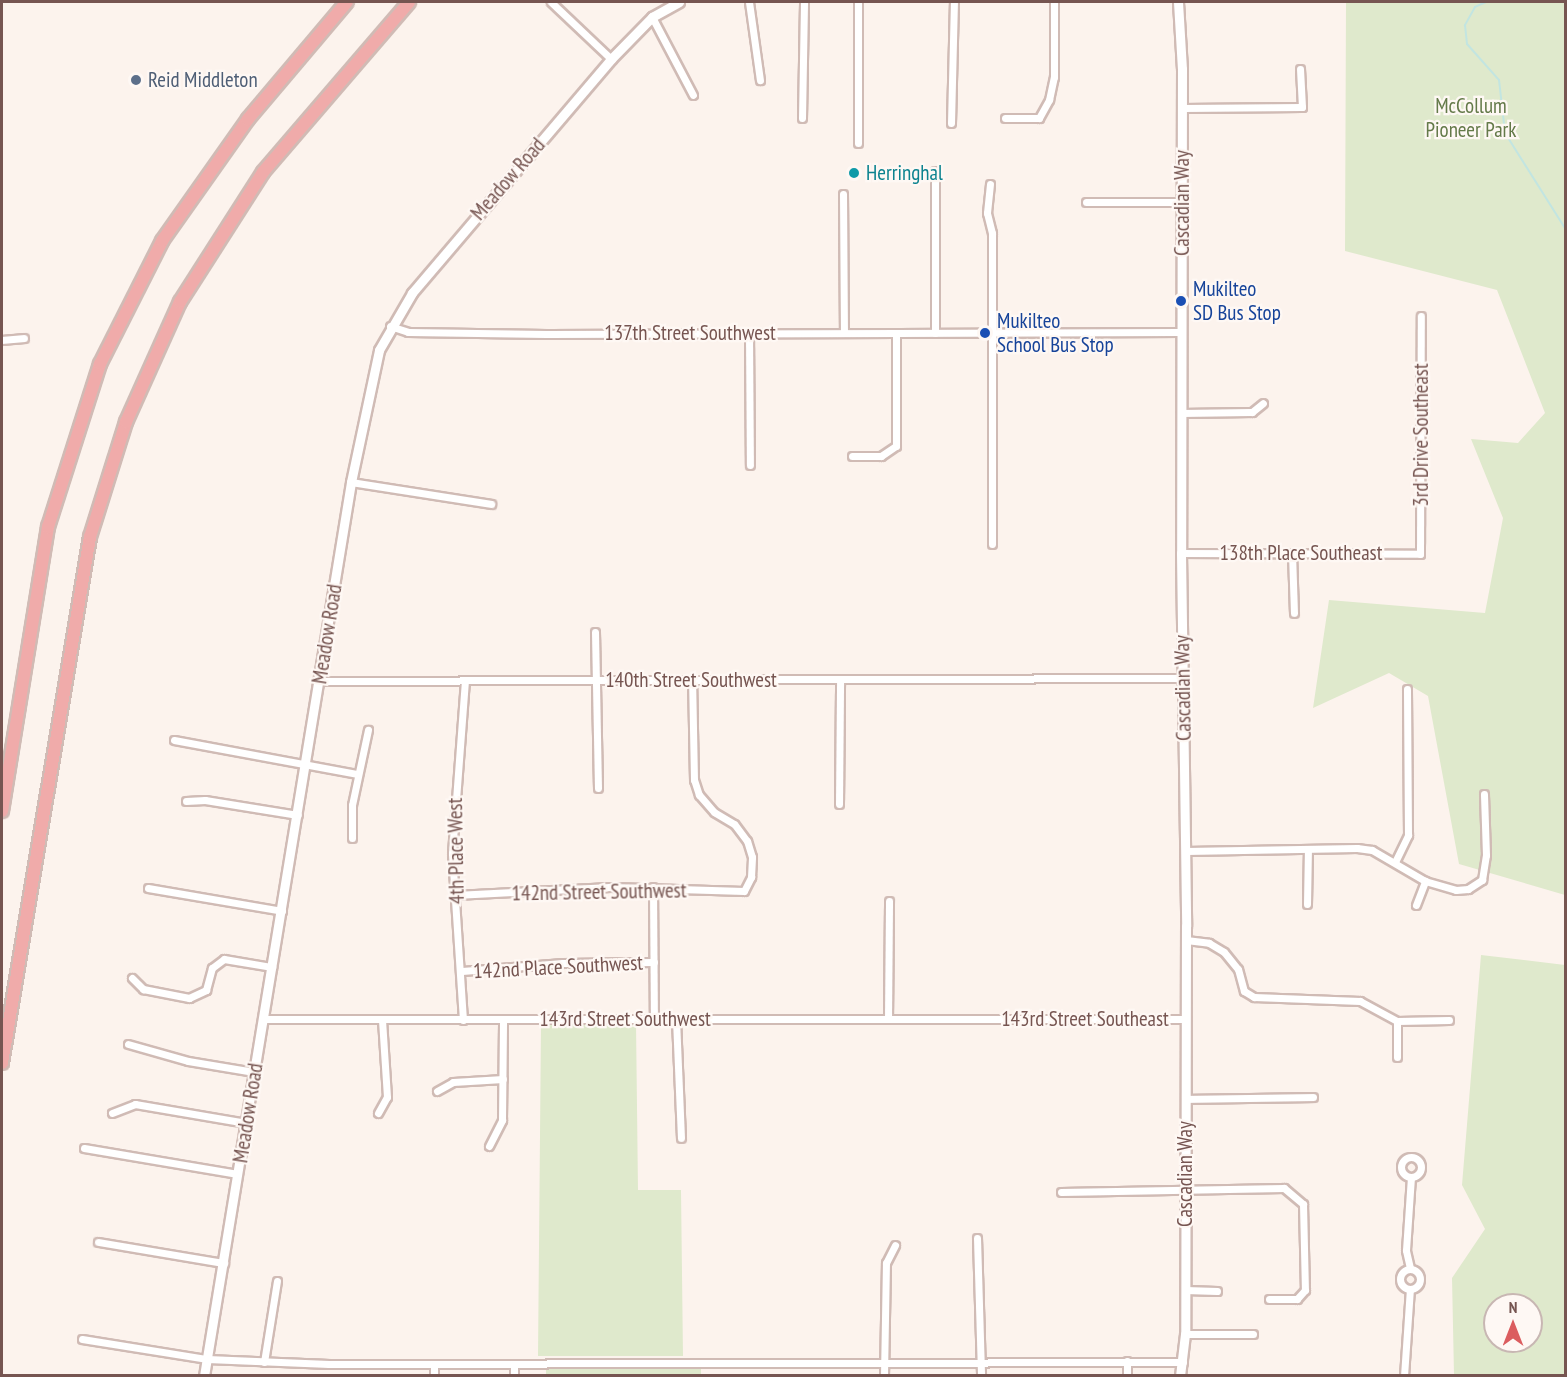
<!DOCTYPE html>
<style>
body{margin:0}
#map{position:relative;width:1567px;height:1377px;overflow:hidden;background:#fcf3ed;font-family:"PT Sans Narrow",sans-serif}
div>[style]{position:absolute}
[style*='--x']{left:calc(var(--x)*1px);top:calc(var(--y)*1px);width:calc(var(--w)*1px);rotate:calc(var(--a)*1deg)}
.green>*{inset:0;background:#dfe9cc}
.stream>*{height:2px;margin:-1px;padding:0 1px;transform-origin:1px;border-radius:1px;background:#c2e5e1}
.roads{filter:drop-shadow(2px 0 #d0bbb5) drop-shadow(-2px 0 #d0bbb5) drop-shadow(0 2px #d0bbb5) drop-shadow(0 -2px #d0bbb5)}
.street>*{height:7px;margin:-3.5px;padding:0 3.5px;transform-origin:3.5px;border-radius:3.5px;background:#fff}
.street>.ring{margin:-3.5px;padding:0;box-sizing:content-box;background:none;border:7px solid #fff;border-radius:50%}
.secondary>*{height:9px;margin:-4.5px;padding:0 4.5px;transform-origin:4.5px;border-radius:4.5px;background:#fff}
.highway>*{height:12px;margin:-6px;padding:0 6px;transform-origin:6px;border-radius:6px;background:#f0abaa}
.dots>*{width:16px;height:16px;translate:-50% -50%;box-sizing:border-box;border:3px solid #fef8f4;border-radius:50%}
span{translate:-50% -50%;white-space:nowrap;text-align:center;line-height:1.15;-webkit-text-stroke:4.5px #fef8f4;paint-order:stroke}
.service-label{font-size:21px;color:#4e5e75}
.left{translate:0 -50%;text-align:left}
.park-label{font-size:21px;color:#647a49}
.culture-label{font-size:21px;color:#0d838f}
.street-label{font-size:21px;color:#765551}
.transit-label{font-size:21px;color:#164399}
.frame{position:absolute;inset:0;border:3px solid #765551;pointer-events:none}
.north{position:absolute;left:1483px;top:1293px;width:60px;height:60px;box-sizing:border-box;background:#fef8f4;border:2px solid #c8b7b3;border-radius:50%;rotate:0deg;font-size:16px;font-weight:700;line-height:24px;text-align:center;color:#765551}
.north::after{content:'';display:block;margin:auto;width:21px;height:27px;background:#db5d5f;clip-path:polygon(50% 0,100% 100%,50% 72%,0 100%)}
</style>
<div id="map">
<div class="green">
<div style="clip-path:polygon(1346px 2px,1565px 2px,1565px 895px,1459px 864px,1428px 696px,1389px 673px,1313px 708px,1329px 600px,1485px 613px,1503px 518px,1471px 439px,1518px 443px,1545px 413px,1497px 290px,1345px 251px)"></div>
<div style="clip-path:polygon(evenodd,1481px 955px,1565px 965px,1565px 1375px,1454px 1375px,1452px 1278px,1485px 1229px,1462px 1185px,1481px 955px,1495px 1305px,1531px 1305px,1531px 1341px,1495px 1341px,1495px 1305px)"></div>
<div style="clip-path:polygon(636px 1023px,638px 1190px,681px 1190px,683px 1356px,538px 1356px,541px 1024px)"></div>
<div style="clip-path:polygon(546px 1368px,701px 1368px,701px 1375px,546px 1375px)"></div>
</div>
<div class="stream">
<div style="--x:1486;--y:2;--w:12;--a:156"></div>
<div style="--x:1475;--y:7;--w:21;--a:119"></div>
<div style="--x:1465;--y:25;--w:19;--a:84"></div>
<div style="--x:1467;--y:44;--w:48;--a:48.4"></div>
<div style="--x:1499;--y:80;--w:53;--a:83.5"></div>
<div style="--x:1505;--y:133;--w:115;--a:57.8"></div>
</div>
<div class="roads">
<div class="street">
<div style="--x:551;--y:2;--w:83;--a:43.5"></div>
<div style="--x:749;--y:2;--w:79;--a:82"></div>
<div style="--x:652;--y:17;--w:88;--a:62.3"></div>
<div style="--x:1183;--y:108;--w:119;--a:-0.5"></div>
<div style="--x:1302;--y:107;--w:38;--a:-93"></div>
<div style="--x:802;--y:118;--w:116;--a:-89"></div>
<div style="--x:1005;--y:118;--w:34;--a:0"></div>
<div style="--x:1039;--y:118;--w:21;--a:-61"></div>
<div style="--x:1049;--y:100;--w:24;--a:-78"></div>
<div style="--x:1054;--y:77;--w:75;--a:-90"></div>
<div style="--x:951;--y:123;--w:121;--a:-88.6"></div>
<div style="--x:858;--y:143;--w:141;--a:-90"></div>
<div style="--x:935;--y:171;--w:162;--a:90"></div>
<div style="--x:990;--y:184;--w:29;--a:96"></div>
<div style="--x:987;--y:213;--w:21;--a:76"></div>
<div style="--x:992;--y:233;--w:311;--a:90"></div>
<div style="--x:843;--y:194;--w:139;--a:89.6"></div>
<div style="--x:1086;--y:202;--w:96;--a:0"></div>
<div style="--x:390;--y:326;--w:19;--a:18"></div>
<div style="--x:408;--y:332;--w:138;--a:0.8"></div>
<div style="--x:546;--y:334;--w:635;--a:-0.18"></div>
<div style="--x:749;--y:333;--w:132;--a:89.6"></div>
<div style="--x:2;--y:340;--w:22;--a:-5"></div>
<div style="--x:1181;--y:413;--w:71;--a:-0.8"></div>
<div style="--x:1252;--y:412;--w:14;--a:-39"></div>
<div style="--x:852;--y:456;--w:29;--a:0"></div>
<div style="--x:881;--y:456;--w:18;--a:-34"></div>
<div style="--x:896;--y:446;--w:113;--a:-90"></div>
<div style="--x:351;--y:482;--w:142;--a:8.9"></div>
<div style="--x:1181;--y:553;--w:239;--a:0.2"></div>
<div style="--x:1420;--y:554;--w:238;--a:-89.8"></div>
<div style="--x:1292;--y:553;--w:60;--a:88.1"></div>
<div style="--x:595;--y:632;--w:156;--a:88.9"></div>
<div style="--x:320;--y:681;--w:862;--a:-0.2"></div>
<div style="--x:174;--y:740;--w:187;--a:10.5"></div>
<div style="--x:186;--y:801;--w:19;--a:-3"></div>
<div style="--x:205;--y:800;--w:94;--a:9.2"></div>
<div style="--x:839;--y:804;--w:125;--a:-89.5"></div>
<div style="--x:352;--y:838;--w:33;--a:-90"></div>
<div style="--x:352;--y:805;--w:77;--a:-78"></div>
<div style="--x:1186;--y:851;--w:171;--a:-1"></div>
<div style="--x:1357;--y:848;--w:15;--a:8"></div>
<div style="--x:1372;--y:850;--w:61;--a:30.3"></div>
<div style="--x:1425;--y:881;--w:32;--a:16"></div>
<div style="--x:1456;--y:890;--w:12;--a:-5"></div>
<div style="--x:1468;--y:889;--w:17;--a:-33"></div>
<div style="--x:1482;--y:880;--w:25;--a:-81"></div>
<div style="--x:1486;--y:855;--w:61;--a:-91.9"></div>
<div style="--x:1395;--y:862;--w:30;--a:-64"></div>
<div style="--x:1408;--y:835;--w:146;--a:-90.4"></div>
<div style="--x:653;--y:887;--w:132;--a:89.6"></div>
<div style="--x:148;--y:888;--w:136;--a:9.7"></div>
<div style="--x:455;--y:895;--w:155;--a:-3"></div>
<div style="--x:610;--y:887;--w:134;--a:1.7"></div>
<div style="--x:744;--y:891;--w:16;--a:-63"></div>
<div style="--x:751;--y:877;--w:20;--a:-87"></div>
<div style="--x:752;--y:857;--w:17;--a:-107"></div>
<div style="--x:747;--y:841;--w:21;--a:-127"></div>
<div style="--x:734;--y:824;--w:23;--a:-149"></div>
<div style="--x:714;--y:812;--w:23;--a:-131"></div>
<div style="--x:699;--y:795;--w:16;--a:-108"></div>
<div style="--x:694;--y:780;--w:100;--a:-91.1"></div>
<div style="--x:1307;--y:904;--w:55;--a:-89"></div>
<div style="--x:1416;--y:905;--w:26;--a:-69"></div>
<div style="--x:1186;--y:940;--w:23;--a:7"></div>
<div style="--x:1209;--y:943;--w:17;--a:31"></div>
<div style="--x:1224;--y:952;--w:22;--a:51"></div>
<div style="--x:1238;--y:969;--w:23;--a:75"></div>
<div style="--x:1244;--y:991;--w:12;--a:31"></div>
<div style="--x:1254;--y:997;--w:106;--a:2.2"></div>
<div style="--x:1360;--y:1001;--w:42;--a:28.4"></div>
<div style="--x:1397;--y:1021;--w:52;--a:-1.1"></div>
<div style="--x:462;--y:971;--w:101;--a:-4.5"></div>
<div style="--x:563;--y:963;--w:91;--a:-0.6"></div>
<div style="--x:132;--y:978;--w:16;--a:45"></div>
<div style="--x:143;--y:989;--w:47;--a:11.1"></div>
<div style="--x:189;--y:998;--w:19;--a:-25"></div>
<div style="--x:206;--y:990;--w:23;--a:-75"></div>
<div style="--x:212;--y:968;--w:15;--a:-37"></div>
<div style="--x:224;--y:959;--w:49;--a:9.5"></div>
<div style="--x:263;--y:1019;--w:921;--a:0"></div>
<div style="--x:676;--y:1019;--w:119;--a:87.6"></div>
<div style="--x:888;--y:1019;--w:118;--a:-89.5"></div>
<div style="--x:463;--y:1020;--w:167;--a:-93.8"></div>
<div style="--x:452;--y:853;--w:171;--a:-85.7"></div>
<div style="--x:128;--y:1044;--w:62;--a:15.8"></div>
<div style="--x:188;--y:1061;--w:67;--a:9.5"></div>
<div style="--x:1397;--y:1057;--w:36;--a:-90"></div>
<div style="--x:437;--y:1091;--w:18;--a:-29"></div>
<div style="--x:453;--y:1082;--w:50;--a:-3.4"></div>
<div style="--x:1185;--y:1099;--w:128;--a:-0.9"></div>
<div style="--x:112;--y:1113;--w:25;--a:-21"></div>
<div style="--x:135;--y:1104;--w:113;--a:9.7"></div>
<div style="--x:378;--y:1113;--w:18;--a:-61"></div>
<div style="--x:387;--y:1097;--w:78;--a:-93.7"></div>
<div style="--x:489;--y:1146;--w:29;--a:-63"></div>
<div style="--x:502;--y:1120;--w:100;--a:-89.4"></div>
<div style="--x:84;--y:1148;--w:156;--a:9.6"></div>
<div class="ring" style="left:1401px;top:1157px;width:13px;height:13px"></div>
<div style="--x:1061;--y:1192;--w:223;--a:-1"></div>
<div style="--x:1284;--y:1188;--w:25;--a:40"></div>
<div style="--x:1303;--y:1204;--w:86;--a:88.7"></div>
<div style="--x:1305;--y:1290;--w:12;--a:132"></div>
<div style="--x:1297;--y:1299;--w:28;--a:180"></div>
<div style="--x:977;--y:1238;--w:138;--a:88.3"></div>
<div style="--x:98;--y:1242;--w:128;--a:9.5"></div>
<div style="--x:1410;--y:1268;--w:18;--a:-103"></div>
<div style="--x:1406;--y:1250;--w:73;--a:-86.1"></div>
<div class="ring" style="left:1400px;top:1269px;width:13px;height:13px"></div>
<div style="--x:1185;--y:1290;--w:32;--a:2"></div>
<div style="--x:1185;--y:1334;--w:68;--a:0"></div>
<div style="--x:82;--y:1339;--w:127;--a:9.1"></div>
<div style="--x:207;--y:1359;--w:122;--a:2.3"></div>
<div style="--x:329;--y:1364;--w:854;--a:-0.13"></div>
<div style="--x:1127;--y:1361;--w:15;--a:90"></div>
<div style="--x:264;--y:1362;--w:82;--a:-80.9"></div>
<div style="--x:434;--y:1364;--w:12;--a:90"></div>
<div style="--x:514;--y:1365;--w:11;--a:90"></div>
<div style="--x:884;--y:1376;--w:113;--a:-89"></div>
<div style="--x:886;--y:1263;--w:20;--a:-63"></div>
<div style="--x:1404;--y:1376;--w:87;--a:-86.1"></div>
</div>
<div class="secondary">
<div style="--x:1178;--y:2;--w:67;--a:86.6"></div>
<div style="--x:1182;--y:69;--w:484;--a:90.1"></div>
<div style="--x:1181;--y:553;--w:373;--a:89.2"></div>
<div style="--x:1186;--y:926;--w:408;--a:90.1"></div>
<div style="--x:1185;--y:1334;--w:42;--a:96.8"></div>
<div style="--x:204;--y:1376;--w:906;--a:-80.66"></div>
<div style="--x:351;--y:482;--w:135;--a:-78"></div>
<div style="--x:379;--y:350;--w:66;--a:-59.9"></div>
<div style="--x:412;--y:293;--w:307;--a:-49.6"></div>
<div style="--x:611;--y:59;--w:59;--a:-45.7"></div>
<div style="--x:652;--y:17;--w:31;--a:-29"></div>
</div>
<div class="highway">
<div style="--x:2;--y:811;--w:288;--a:-80.8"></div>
<div style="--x:48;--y:527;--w:171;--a:-72.3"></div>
<div style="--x:100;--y:364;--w:138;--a:-63.2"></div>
<div style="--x:162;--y:241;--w:149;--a:-54.8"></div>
<div style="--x:248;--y:119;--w:153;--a:-49.8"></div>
<div style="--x:2;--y:1063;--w:533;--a:-80.5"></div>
<div style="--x:90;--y:537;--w:121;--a:-72.6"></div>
<div style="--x:126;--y:422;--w:132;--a:-65.8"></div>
<div style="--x:180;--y:302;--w:154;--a:-57.4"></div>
<div style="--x:263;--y:172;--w:224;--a:-49.3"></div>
</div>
</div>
<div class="dots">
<div style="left:136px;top:80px;background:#5c6f8a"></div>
<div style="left:854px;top:173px;background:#0f9aa8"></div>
<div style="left:1181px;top:301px;background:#1a4fb4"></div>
<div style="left:985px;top:333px;background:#1a4fb4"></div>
</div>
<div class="service-label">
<span class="left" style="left:148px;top:80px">Reid Middleton</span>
</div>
<div class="park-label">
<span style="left:1471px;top:118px">McCollum<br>Pioneer Park</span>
</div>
<div class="culture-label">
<span class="left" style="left:866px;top:173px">Herringhal</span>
</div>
<div class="street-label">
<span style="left:508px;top:179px;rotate:-49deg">Meadow Road</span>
<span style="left:1182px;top:203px;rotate:-90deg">Cascadian Way</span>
<span style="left:690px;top:333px">137th Street Southwest</span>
<span style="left:1421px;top:435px;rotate:-90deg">3rd Drive Southeast</span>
<span style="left:1301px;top:553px">138th Place Southeast</span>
<span style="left:327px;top:634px;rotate:-81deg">Meadow Road</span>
<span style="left:691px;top:680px">140th Street Southwest</span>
<span style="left:1183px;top:688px;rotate:-91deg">Cascadian Way</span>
<span style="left:456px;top:851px;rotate:-91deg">4th Place West</span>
<span style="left:599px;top:892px;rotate:-1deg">142nd Street Southwest</span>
<span style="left:558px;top:967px;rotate:-3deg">142nd Place Southwest</span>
<span style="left:625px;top:1019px">143rd Street Southwest</span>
<span style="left:1085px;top:1019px">143rd Street Southeast</span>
<span style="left:248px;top:1113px;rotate:-81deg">Meadow Road</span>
<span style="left:1185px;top:1174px;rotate:-90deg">Cascadian Way</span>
</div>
<div class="transit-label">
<span class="left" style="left:1193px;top:301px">Mukilteo<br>SD Bus Stop</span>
<span class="left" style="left:997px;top:333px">Mukilteo<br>School Bus Stop</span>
</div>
<div class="frame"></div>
<div class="north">N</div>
</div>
